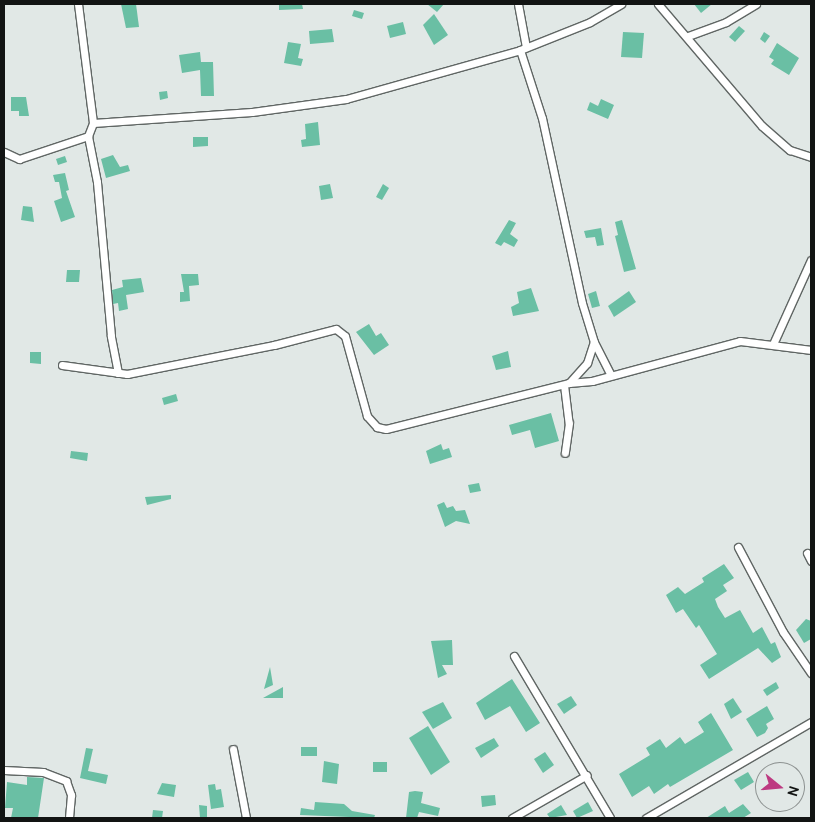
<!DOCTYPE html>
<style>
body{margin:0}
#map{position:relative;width:815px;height:822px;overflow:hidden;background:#e1e8e6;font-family:Cabin,sans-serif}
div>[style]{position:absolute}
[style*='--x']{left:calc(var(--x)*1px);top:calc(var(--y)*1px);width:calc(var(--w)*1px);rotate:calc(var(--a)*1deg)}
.building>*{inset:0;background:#6abfa4}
.roads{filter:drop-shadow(1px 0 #606664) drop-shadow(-1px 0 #606664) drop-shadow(0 1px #606664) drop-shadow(0 -1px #606664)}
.street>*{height:7px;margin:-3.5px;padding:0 3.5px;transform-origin:3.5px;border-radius:3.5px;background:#fff}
span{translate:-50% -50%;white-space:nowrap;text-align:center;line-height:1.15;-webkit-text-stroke:4px #e1e8e6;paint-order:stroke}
.frame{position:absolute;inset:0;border:5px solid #121413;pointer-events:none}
.north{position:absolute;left:755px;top:762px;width:50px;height:50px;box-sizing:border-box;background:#e1e8e6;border:1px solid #8e9392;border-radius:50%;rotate:107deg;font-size:14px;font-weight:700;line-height:20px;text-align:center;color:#121413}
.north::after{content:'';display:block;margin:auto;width:18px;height:22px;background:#bd3a81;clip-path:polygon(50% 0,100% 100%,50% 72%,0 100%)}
</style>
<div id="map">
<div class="building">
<div style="clip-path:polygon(121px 4px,136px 4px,139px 27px,126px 28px)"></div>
<div style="clip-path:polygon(279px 4px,302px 4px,303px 9px,279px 10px)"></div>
<div style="clip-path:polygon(427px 4px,444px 4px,437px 12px)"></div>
<div style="clip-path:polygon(694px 4px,712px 4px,701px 13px)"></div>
<div style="clip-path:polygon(354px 10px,364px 13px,362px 19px,352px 16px)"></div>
<div style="clip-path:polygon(434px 14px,448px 35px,434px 45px,423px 25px)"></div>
<div style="clip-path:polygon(403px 22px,406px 34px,390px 38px,387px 26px)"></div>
<div style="clip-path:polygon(739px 26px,745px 31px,735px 42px,729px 37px)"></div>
<div style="clip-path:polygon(332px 29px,334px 42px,310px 44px,309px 31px)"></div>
<div style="clip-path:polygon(623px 32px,644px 33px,642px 58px,621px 57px)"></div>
<div style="clip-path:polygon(764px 32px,770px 36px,765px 43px,760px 39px)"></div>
<div style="clip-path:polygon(288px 42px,301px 44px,298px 58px,303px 59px,301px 66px,284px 63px)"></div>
<div style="clip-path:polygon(777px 43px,799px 58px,789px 75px,771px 64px,774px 60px,769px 57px)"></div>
<div style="clip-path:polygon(200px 52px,201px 62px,213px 62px,214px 96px,201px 96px,200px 70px,182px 73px,179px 55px)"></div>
<div style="clip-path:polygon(167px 91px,168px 98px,160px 100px,159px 92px)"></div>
<div style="clip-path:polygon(11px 97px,26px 97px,29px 116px,19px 116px,19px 111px,11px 111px)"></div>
<div style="clip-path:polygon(601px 99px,614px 105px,608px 119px,587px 110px,590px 102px,598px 106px)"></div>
<div style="clip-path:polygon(318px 122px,320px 145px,302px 147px,301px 140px,306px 139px,305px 124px)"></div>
<div style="clip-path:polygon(193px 137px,208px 137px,208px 146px,193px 147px)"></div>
<div style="clip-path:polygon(113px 155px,120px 167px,128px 165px,130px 171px,106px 178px,101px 159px)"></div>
<div style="clip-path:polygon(65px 156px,67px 162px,58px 165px,56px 159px)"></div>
<div style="clip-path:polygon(65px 173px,69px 190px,66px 191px,75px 217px,61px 222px,54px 201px,62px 198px,59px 182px,55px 182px,53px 175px)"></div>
<div style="clip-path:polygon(330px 184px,333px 198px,321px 200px,319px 186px)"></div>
<div style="clip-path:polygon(383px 184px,389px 188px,382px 200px,376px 197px)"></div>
<div style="clip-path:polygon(23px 206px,32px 207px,34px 222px,21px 220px)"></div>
<div style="clip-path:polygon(509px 220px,516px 223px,510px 234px,518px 240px,514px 247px,504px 242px,501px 246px,495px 243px)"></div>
<div style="clip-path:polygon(622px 220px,636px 269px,624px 272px,615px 236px,618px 235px,615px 222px)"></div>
<div style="clip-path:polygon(601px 228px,604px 245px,597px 246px,595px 237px,586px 238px,584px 231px)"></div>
<div style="clip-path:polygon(67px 270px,80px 270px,79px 282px,66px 282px)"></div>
<div style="clip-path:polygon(181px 274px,198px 274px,199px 285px,189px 286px,190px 301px,180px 302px,180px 292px,184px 292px)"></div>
<div style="clip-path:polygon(141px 278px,144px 292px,126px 295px,128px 309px,119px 311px,118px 303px,113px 304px,112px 290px,123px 287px,122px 280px)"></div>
<div style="clip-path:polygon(531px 288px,539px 311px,513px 316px,511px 307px,519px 303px,517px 292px)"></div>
<div style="clip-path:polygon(596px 291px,600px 306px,592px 308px,588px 294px)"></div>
<div style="clip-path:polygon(629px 291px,636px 302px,614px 317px,608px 306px)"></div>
<div style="clip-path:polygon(369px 324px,376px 336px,381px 333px,389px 345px,374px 355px,356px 332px)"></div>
<div style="clip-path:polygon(508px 351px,511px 367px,496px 370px,492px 356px)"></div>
<div style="clip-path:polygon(30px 352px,41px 352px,41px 364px,30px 363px)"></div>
<div style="clip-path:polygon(176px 394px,178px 401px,164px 405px,162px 398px)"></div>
<div style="clip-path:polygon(551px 413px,559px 441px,535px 448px,530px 430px,512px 435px,509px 425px)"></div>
<div style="clip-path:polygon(441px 444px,443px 450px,449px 448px,452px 457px,430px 464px,426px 451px)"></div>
<div style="clip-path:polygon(71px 451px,88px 453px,87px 461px,70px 458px)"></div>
<div style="clip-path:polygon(479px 483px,481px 491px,470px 493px,468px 485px)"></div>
<div style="clip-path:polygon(171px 495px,171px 499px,147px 505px,145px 497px)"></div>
<div style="clip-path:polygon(444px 502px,447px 508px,453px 506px,456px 511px,465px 510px,470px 524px,456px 521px,445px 527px,437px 505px)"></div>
<div style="clip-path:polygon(724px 564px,734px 578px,723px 585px,727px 591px,715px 599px,718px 607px,725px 618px,740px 610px,753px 633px,762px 627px,771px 644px,775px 642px,781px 657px,772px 663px,758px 648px,709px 679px,700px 665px,717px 654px,699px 625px,696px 628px,683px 609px,676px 613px,666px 595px,678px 587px,685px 594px,704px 582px,702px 578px)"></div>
<div style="clip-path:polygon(806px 619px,811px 621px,811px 639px,804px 643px,796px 630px)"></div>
<div style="clip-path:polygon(452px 640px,453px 665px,442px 665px,447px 674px,438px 678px,431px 641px)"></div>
<div style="clip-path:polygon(270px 667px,273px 685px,264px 689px)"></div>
<div style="clip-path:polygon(512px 679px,540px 723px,526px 732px,510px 706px,485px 720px,476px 703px)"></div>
<div style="clip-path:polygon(776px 682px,779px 688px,767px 696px,763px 690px)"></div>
<div style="clip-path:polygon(283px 687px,283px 698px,263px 698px)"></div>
<div style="clip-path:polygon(571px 696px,577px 705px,564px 714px,557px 704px)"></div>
<div style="clip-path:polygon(733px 698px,742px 712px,731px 719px,724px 704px)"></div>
<div style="clip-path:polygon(443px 702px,452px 718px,433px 729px,422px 712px)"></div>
<div style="clip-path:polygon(767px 706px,774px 719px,766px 724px,768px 728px,765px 733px,757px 737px,746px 719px)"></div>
<div style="clip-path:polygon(711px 713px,733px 750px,670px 787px,668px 784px,654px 794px,649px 786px,632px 797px,619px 774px,650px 755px,646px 748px,660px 739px,666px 748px,680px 737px,685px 744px,704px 732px,698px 722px)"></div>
<div style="clip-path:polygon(428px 726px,450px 762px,431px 775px,409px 738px)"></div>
<div style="clip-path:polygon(494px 738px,499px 746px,481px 758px,475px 748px)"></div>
<div style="clip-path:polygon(301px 747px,317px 747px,317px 756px,301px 756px)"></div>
<div style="clip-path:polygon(86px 748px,93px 749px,88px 771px,108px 775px,106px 784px,80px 778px)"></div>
<div style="clip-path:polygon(545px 752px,554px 765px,543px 773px,534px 759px)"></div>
<div style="clip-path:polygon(324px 761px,339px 764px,337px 784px,322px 782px)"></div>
<div style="clip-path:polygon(373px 762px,387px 762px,387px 772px,373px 772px)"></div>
<div style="clip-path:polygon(748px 772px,754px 782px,741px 790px,734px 780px)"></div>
<div style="clip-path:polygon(27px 777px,44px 778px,38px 818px,11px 818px,13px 808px,5px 808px,7px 782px,27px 785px)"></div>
<div style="clip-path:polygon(162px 783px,176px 785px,174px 797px,157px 794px)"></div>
<div style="clip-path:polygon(215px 784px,216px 790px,221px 789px,224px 807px,211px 809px,208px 785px)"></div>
<div style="clip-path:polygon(415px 791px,423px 792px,421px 803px,440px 808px,438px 816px,419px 812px,417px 818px,406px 818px,409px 792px)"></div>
<div style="clip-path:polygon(495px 795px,496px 805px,482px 807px,481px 796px)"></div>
<div style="clip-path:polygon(315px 802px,344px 804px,352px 811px,375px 815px,374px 818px,300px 815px,301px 808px,314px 810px)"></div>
<div style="clip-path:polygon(588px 802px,593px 811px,577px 818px,573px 811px)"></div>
<div style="clip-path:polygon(743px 804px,751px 813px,743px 818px,706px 818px,725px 806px,729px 813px)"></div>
<div style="clip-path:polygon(199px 805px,207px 806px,207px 818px,200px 818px)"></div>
<div style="clip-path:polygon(561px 805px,567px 815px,550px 818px,547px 814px)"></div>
<div style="clip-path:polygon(153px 810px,163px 811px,162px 818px,152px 818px)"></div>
</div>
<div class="roads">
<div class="street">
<div style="--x:78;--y:4;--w:120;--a:82.8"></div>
<div style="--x:518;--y:4;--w:44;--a:79.5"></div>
<div style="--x:658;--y:4;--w:160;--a:49.6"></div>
<div style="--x:762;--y:126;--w:37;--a:41"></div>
<div style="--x:790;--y:150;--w:22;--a:18"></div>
<div style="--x:688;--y:36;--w:40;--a:-20.2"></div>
<div style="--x:726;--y:22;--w:35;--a:-31"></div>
<div style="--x:520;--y:50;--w:71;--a:72.1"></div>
<div style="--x:542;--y:118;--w:189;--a:77.8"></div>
<div style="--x:582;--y:303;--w:41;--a:72.9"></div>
<div style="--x:594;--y:342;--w:36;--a:63"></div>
<div style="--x:4;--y:152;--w:17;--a:25"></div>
<div style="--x:19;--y:159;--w:73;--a:-18.4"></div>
<div style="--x:773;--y:344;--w:92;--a:-65.7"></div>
<div style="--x:62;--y:365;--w:66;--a:7.9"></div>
<div style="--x:127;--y:374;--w:150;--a:-11.2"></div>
<div style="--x:274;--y:345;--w:64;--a:-14.5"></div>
<div style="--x:336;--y:329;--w:11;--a:38"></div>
<div style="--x:345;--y:336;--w:83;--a:74.6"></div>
<div style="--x:367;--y:416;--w:15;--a:48"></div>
<div style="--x:377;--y:427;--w:9;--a:13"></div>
<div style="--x:386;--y:429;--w:189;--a:-14.1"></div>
<div style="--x:569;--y:383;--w:23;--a:-5"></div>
<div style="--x:592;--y:381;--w:153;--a:-15.1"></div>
<div style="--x:740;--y:341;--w:72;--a:7.2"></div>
<div style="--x:118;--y:373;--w:38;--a:-101"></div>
<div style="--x:111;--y:336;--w:155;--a:-95.2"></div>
<div style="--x:97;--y:182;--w:47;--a:-101.1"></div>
<div style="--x:88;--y:136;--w:14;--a:-69"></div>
<div style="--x:93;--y:123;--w:159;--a:-4"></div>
<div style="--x:252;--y:112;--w:95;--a:-7.9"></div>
<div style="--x:346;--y:99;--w:181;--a:-15.7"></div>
<div style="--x:520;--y:50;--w:75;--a:-21.8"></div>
<div style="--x:590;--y:22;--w:36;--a:-30"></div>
<div style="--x:569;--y:383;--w:27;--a:-48"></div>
<div style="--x:587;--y:363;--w:22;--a:-72"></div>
<div style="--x:564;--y:385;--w:38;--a:83"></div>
<div style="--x:569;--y:423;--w:30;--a:98"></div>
<div style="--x:738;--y:547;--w:96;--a:62.1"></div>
<div style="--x:783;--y:632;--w:50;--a:55.7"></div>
<div style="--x:807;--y:553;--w:9;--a:63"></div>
<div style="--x:514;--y:656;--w:188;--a:59.3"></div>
<div style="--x:233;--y:749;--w:70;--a:79.3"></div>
<div style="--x:4;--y:770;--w:39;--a:3"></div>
<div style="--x:43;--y:772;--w:25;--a:21"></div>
<div style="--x:66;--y:781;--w:15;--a:70"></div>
<div style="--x:71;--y:795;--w:23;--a:95"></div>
<div style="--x:512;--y:818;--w:86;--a:-29.8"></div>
<div style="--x:646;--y:818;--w:191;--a:-30.2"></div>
</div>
</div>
<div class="frame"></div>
<div class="north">N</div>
</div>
